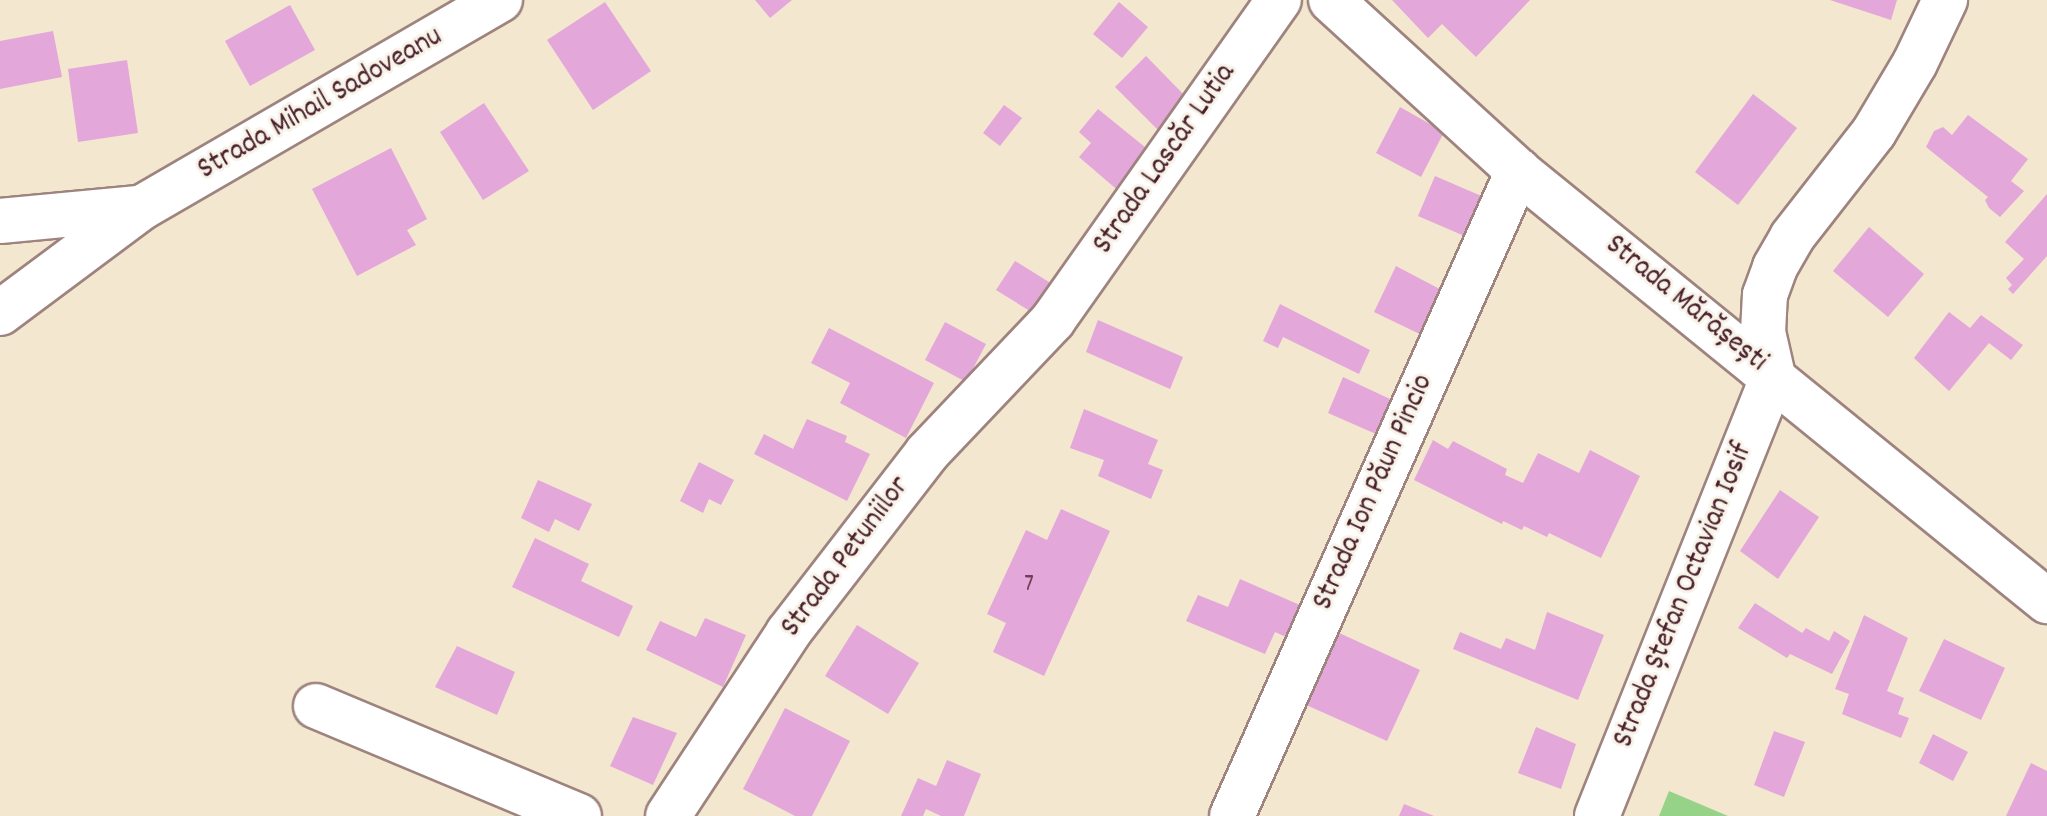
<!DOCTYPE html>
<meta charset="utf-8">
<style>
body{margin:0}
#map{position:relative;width:2047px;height:816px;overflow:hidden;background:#f3e7d0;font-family:Dekko,sans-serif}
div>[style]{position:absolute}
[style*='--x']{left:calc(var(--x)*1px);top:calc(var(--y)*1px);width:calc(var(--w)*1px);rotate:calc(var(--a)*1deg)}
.green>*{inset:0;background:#96d388}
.building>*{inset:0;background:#e3a7d9}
.roads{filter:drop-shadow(2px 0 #9e837e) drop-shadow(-2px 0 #9e837e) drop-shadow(0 2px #9e837e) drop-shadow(0 -2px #9e837e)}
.minor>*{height:44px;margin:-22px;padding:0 22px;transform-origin:22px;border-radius:22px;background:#fff}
span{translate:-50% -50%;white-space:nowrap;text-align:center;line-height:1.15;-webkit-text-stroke:6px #f7f3e8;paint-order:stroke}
.number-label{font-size:26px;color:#704156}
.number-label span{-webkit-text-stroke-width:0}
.street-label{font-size:30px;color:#4a1f2b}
</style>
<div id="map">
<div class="green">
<div style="clip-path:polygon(1669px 791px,1728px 816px,1659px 816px)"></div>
</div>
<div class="building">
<div style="clip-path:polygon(755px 0,792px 0,770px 18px)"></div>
<div style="clip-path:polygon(1392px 0,1530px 0,1476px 57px,1442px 24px,1428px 38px)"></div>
<div style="clip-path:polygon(1830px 0,1897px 0,1891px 20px)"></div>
<div style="clip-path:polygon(605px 2px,651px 71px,593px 110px,547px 40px)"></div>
<div style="clip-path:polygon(1119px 2px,1148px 27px,1122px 58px,1093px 34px)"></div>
<div style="clip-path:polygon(290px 5px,315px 50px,250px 86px,225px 41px)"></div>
<div style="clip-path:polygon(53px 31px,62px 77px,0 89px,0 41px)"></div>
<div style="clip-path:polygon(1146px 56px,1189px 100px,1159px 131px,1115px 87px)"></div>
<div style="clip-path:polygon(127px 60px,138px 133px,78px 142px,68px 69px)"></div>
<div style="clip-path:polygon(1753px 94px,1797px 128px,1738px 205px,1695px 172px)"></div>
<div style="clip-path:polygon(484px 103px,529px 171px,483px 200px,440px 132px)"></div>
<div style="clip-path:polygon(1004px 105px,1022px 118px,1000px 146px,983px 133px)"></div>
<div style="clip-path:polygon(1400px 107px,1444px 132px,1421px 177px,1376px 153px)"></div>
<div style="clip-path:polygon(1098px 109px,1151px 152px,1121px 193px,1079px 157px,1091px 143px,1079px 132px)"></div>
<div style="clip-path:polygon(1968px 115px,2028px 159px,2011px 181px,2024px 191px,2000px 217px,1989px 208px,1985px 200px,1988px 197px,1926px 147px,1934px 131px,1943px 127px,1952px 135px)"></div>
<div style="clip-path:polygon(391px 148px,427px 219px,407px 230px,416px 245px,357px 276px,312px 189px)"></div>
<div style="clip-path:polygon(1435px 176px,1493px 201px,1476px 241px,1418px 216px)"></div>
<div style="clip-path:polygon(2047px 194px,2047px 256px,2013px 294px,2008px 289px,2012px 285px,2006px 278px,2024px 259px,2005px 242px)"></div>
<div style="clip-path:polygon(1869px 227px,1924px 274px,1888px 317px,1833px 271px)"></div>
<div style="clip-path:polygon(1015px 261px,1057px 287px,1038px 316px,996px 290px)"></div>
<div style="clip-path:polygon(1396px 266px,1451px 295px,1430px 339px,1374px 312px)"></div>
<div style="clip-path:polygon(1280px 304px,1370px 350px,1359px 374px,1283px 337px,1278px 348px,1263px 341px)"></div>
<div style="clip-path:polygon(1949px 312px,1970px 328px,1981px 315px,2023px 345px,2011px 360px,1989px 343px,1949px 391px,1914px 358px)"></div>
<div style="clip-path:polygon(1098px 320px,1183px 357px,1170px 389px,1086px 352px)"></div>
<div style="clip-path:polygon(945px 322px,986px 344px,966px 382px,925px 360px)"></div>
<div style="clip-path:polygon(829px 328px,934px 383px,906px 438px,840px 403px,850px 383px,811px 363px)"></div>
<div style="clip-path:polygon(1343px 377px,1390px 399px,1376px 434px,1328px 413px)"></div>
<div style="clip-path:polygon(1084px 409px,1158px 440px,1148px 464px,1163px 470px,1151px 499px,1098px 476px,1104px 460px,1070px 448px)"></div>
<div style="clip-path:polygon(807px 419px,847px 436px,845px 442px,870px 454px,847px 501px,754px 454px,764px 434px,793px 449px)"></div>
<div style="clip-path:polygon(1433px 440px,1448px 449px,1453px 441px,1507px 469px,1505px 475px,1523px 483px,1538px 453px,1579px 473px,1590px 450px,1640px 476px,1601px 558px,1549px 533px,1547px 537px,1524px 526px,1522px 530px,1503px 521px,1502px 524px,1414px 480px)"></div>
<div style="clip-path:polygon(699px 462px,734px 480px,721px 505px,709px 499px,703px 513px,680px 501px)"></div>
<div style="clip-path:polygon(538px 480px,592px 504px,579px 531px,555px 519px,549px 532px,521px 518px)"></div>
<div style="clip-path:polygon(1780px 490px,1819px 517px,1778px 579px,1740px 551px)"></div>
<div style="clip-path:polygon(1061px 509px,1110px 531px,1044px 676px,993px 652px,1006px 623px,987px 614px,1026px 530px,1047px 540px)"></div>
<div style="clip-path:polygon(535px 538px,589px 564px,581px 581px,633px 606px,619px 637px,512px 587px)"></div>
<div style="clip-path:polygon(1240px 579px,1309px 609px,1295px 641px,1275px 632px,1265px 654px,1186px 621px,1198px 595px,1228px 607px)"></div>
<div style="clip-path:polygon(1755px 603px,1802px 633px,1806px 628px,1829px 641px,1834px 631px,1850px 641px,1832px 674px,1790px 654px,1787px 658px,1738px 628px)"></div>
<div style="clip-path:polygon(1547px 612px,1604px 635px,1578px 700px,1453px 649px,1460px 632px,1501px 649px,1506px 638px,1535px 650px)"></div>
<div style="clip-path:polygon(1864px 615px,1908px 638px,1887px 691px,1904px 698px,1898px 714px,1909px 718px,1901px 738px,1842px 714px,1849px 694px,1835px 689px)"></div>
<div style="clip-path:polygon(705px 618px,746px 635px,723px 687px,646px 650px,660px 621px,696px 637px)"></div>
<div style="clip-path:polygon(857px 625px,919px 663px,888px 714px,825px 676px)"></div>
<div style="clip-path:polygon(1337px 632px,1420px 670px,1387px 741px,1304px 704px)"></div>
<div style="clip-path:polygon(1944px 639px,2005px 668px,1981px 720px,1919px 691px)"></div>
<div style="clip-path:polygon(457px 646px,515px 672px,497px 715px,435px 687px)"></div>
<div style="clip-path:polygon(785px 708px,850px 741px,812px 816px,795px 816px,743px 789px)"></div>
<div style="clip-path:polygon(633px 717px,677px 733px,653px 785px,610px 766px)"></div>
<div style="clip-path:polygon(1536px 727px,1576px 744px,1561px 789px,1518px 773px)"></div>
<div style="clip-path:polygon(1774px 731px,1805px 742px,1784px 797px,1754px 785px)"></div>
<div style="clip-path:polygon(1933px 734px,1968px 752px,1953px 781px,1919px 763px)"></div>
<div style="clip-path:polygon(947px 760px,981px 774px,964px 816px,941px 816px,926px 809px,923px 816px,901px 816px,918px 778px,936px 786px)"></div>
<div style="clip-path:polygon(2031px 763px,2047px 771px,2047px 816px,2006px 816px)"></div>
<div style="clip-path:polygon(1404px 804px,1434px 816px,1399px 816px)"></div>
</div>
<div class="roads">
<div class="minor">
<div style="--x:1331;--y:0;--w:253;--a:42.4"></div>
<div style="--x:1518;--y:171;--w:682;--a:39.11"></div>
<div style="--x:0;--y:221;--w:139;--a:-5.4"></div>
<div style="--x:0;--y:313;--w:176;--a:-36.7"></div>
<div style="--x:141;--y:208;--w:415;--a:-30.1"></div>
<div style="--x:1773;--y:376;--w:45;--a:-102.8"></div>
<div style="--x:1763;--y:332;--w:37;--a:-87"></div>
<div style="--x:1765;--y:295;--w:30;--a:-70"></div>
<div style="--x:1775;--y:267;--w:34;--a:-60"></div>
<div style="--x:1792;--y:237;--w:133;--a:-52"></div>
<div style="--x:1874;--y:132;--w:80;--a:-59.3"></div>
<div style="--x:1915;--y:63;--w:70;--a:-64.5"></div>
<div style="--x:316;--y:706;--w:285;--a:22.7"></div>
<div style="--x:668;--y:816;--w:219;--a:-56.7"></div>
<div style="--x:788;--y:633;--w:227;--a:-52.3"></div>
<div style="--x:927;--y:453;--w:183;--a:-46.5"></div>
<div style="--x:1053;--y:320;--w:392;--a:-54.8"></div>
<div style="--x:1232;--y:816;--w:706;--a:-66.09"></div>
<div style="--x:1597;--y:816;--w:474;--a:-68.2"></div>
</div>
</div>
<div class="number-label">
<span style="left:1029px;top:585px">7</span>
</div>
<div class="street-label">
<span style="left:321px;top:105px;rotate:-30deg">Strada Mihail Sadoveanu</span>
<span style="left:1166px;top:160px;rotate:-55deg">Strada Lascăr Lutia</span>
<span style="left:1685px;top:305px;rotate:39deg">Strada Mărășești</span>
<span style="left:1375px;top:493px;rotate:-66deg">Strada Ion Păun Pincio</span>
<span style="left:847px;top:558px;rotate:-53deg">Strada Petuniilor</span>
<span style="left:1685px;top:596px;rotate:-68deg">Strada Ștefan Octavian Iosif</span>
</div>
</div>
